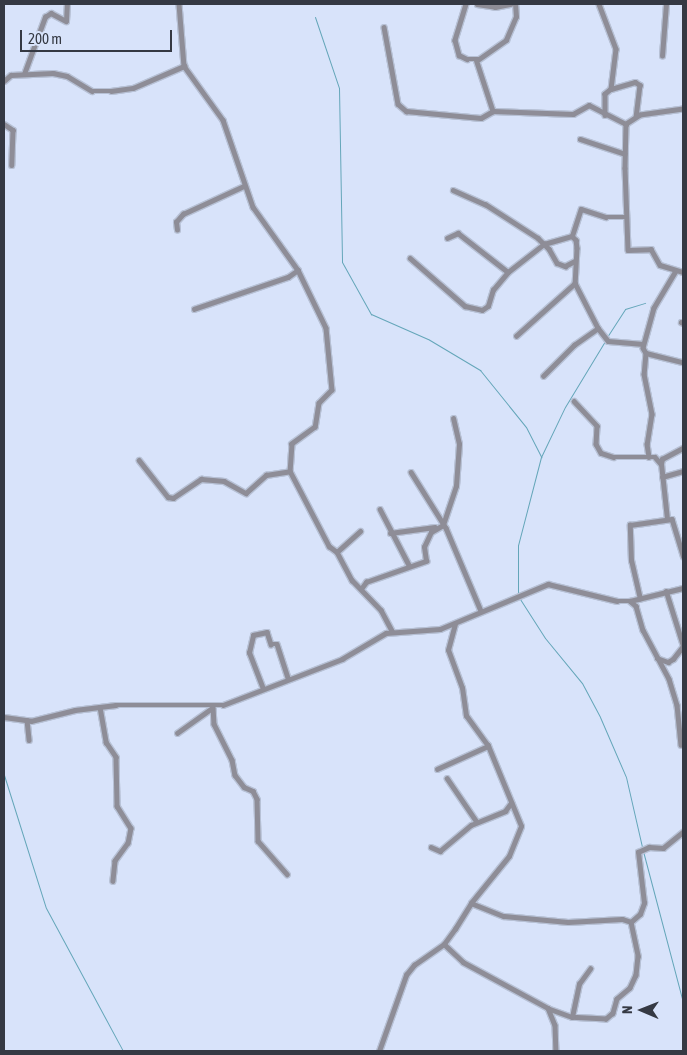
<!DOCTYPE html>
<style>
body{margin:0}
#map{position:relative;width:687px;height:1055px;overflow:hidden;background:#d8e3fa;font-family:"Asap Condensed",sans-serif}
div>[style]{position:absolute}
[style*='--x']{left:calc(var(--x)*1px);top:calc(var(--y)*1px);width:calc(var(--w)*1px);rotate:calc(var(--a)*1deg)}
.stream>*{height:1px;margin:-0.5px;padding:0 0.5px;transform-origin:0.5px;border-radius:0.5px;background:#64a6b9}
.roads{filter:drop-shadow(1px 0 #b7c1d5) drop-shadow(-1px 0 #b7c1d5) drop-shadow(0 1px #b7c1d5) drop-shadow(0 -1px #b7c1d5)}
.minor>*{height:4.5px;margin:-2.25px;padding:0 2.25px;transform-origin:2.25px;border-radius:2.25px;background:#8e8d97}
span{translate:-50% -50%;white-space:nowrap;text-align:center;line-height:1.15;-webkit-text-stroke:4px #d8e3fa;paint-order:stroke}
.frame{position:absolute;inset:0;border:5px solid #353943;pointer-events:none}
.north{position:absolute;left:617px;top:985px;width:50px;height:50px;-webkit-text-stroke:4px #d8e3fa;paint-order:stroke;rotate:271deg;font-size:14px;font-weight:700;line-height:20px;text-align:center;color:#353943}
.north::after{content:'';display:block;margin:auto;width:18px;height:22px;background:#353943;clip-path:polygon(50% 0,100% 100%,50% 72%,0 100%)}
.scale{position:absolute;left:20px;top:30px;width:152px;height:22px;box-sizing:border-box;border:2px solid #353943;border-top:0;padding-left:6px;font-size:15px;line-height:18px;white-space:nowrap;color:#353943;-webkit-text-stroke:4px #d8e3fa;paint-order:stroke}
</style>
<div id="map">
<div class="stream">
<div style="--x:315;--y:17;--w:75;--a:71.3"></div>
<div style="--x:339;--y:88;--w:174;--a:89"></div>
<div style="--x:342;--y:262;--w:60;--a:60.9"></div>
<div style="--x:371;--y:314;--w:62;--a:23.7"></div>
<div style="--x:428;--y:339;--w:61;--a:30.8"></div>
<div style="--x:480;--y:370;--w:73;--a:51.1"></div>
<div style="--x:526;--y:427;--w:34;--a:63"></div>
<div style="--x:541;--y:457;--w:91;--a:104.6"></div>
<div style="--x:518;--y:545;--w:50;--a:90"></div>
<div style="--x:607;--y:337;--w:33;--a:-57"></div>
<div style="--x:625;--y:309;--w:21;--a:-17"></div>
<div style="--x:541;--y:457;--w:55;--a:-64.4"></div>
<div style="--x:565;--y:407;--w:77;--a:-58.8"></div>
<div style="--x:520;--y:599;--w:46;--a:57.3"></div>
<div style="--x:545;--y:638;--w:58;--a:50.6"></div>
<div style="--x:582;--y:683;--w:38;--a:62"></div>
<div style="--x:600;--y:717;--w:65;--a:66.6"></div>
<div style="--x:626;--y:777;--w:72;--a:77.1"></div>
<div style="--x:4;--y:775;--w:139;--a:72.5"></div>
<div style="--x:46;--y:908;--w:162;--a:61.7"></div>
<div style="--x:643;--y:851;--w:153;--a:75.2"></div>
<div style="--x:682;--y:999;--w:23;--a:88"></div>
</div>
<div class="roads">
<div class="minor">
<div style="--x:179;--y:4;--w:62;--a:85.4"></div>
<div style="--x:184;--y:66;--w:67;--a:54.2"></div>
<div style="--x:223;--y:120;--w:92;--a:71"></div>
<div style="--x:253;--y:207;--w:77;--a:54.5"></div>
<div style="--x:298;--y:270;--w:64;--a:64.2"></div>
<div style="--x:326;--y:328;--w:62;--a:84.5"></div>
<div style="--x:332;--y:390;--w:18;--a:135"></div>
<div style="--x:319;--y:403;--w:24;--a:99"></div>
<div style="--x:315;--y:427;--w:29;--a:144"></div>
<div style="--x:292;--y:444;--w:27;--a:94"></div>
<div style="--x:290;--y:471;--w:85;--a:62.5"></div>
<div style="--x:329;--y:546;--w:10;--a:37"></div>
<div style="--x:337;--y:552;--w:32;--a:62"></div>
<div style="--x:352;--y:580;--w:42;--a:46"></div>
<div style="--x:381;--y:610;--w:24;--a:62"></div>
<div style="--x:466;--y:4;--w:38;--a:107"></div>
<div style="--x:455;--y:40;--w:16;--a:75"></div>
<div style="--x:459;--y:55;--w:9;--a:27"></div>
<div style="--x:467;--y:59;--w:12;--a:0"></div>
<div style="--x:479;--y:59;--w:33;--a:-35"></div>
<div style="--x:506;--y:40;--w:25;--a:-67"></div>
<div style="--x:516;--y:17;--w:13;--a:-94"></div>
<div style="--x:477;--y:4;--w:18;--a:9"></div>
<div style="--x:495;--y:7;--w:16;--a:-11"></div>
<div style="--x:599;--y:4;--w:48;--a:69.3"></div>
<div style="--x:616;--y:49;--w:40;--a:97.1"></div>
<div style="--x:611;--y:89;--w:8;--a:140"></div>
<div style="--x:605;--y:94;--w:21;--a:90"></div>
<div style="--x:384;--y:27;--w:78;--a:79.7"></div>
<div style="--x:398;--y:104;--w:11;--a:41"></div>
<div style="--x:406;--y:111;--w:75;--a:5.3"></div>
<div style="--x:481;--y:118;--w:14;--a:-30"></div>
<div style="--x:662;--y:56;--w:52;--a:-85.6"></div>
<div style="--x:476;--y:59;--w:55;--a:71.9"></div>
<div style="--x:493;--y:111;--w:80;--a:2.1"></div>
<div style="--x:573;--y:114;--w:18;--a:-29"></div>
<div style="--x:589;--y:105;--w:42;--a:27.2"></div>
<div style="--x:24;--y:74;--w:61;--a:-69.8"></div>
<div style="--x:45;--y:17;--w:7;--a:-34"></div>
<div style="--x:51;--y:13;--w:17;--a:28"></div>
<div style="--x:66;--y:21;--w:17;--a:-87"></div>
<div style="--x:4;--y:81;--w:9;--a:-41"></div>
<div style="--x:11;--y:75;--w:42;--a:-2.7"></div>
<div style="--x:53;--y:73;--w:14;--a:12"></div>
<div style="--x:67;--y:76;--w:29;--a:31"></div>
<div style="--x:92;--y:91;--w:19;--a:0"></div>
<div style="--x:111;--y:91;--w:22;--a:-8"></div>
<div style="--x:133;--y:88;--w:56;--a:-23.3"></div>
<div style="--x:611;--y:89;--w:25;--a:-16"></div>
<div style="--x:635;--y:82;--w:6;--a:31"></div>
<div style="--x:640;--y:85;--w:31;--a:97"></div>
<div style="--x:683;--y:109;--w:43;--a:172.1"></div>
<div style="--x:640;--y:115;--w:17;--a:147"></div>
<div style="--x:626;--y:124;--w:44;--a:91.3"></div>
<div style="--x:625;--y:168;--w:82;--a:87.9"></div>
<div style="--x:628;--y:250;--w:23;--a:-2"></div>
<div style="--x:651;--y:249;--w:18;--a:61"></div>
<div style="--x:660;--y:265;--w:24;--a:17"></div>
<div style="--x:4;--y:124;--w:11;--a:34"></div>
<div style="--x:13;--y:130;--w:35;--a:92"></div>
<div style="--x:580;--y:139;--w:47;--a:18.4"></div>
<div style="--x:453;--y:190;--w:35;--a:24"></div>
<div style="--x:485;--y:204;--w:63;--a:32.7"></div>
<div style="--x:538;--y:238;--w:16;--a:45"></div>
<div style="--x:549;--y:249;--w:16;--a:60"></div>
<div style="--x:557;--y:263;--w:9;--a:21"></div>
<div style="--x:565;--y:266;--w:11;--a:-27"></div>
<div style="--x:177;--y:230;--w:8;--a:-97"></div>
<div style="--x:176;--y:222;--w:11;--a:-49"></div>
<div style="--x:183;--y:214;--w:67;--a:-24.7"></div>
<div style="--x:572;--y:236;--w:6;--a:45"></div>
<div style="--x:576;--y:240;--w:8;--a:83"></div>
<div style="--x:577;--y:248;--w:35;--a:93"></div>
<div style="--x:575;--y:283;--w:51;--a:62.9"></div>
<div style="--x:598;--y:328;--w:16;--a:52"></div>
<div style="--x:608;--y:341;--w:35;--a:5"></div>
<div style="--x:447;--y:238;--w:12;--a:-24"></div>
<div style="--x:458;--y:233;--w:63;--a:38"></div>
<div style="--x:410;--y:258;--w:73;--a:41.1"></div>
<div style="--x:465;--y:306;--w:17;--a:13"></div>
<div style="--x:482;--y:310;--w:7;--a:-34"></div>
<div style="--x:488;--y:306;--w:17;--a:-73"></div>
<div style="--x:493;--y:290;--w:23;--a:-50"></div>
<div style="--x:508;--y:272;--w:46;--a:-37.9"></div>
<div style="--x:544;--y:244;--w:29;--a:-16"></div>
<div style="--x:572;--y:236;--w:28;--a:-72"></div>
<div style="--x:581;--y:209;--w:26;--a:18"></div>
<div style="--x:606;--y:217;--w:19;--a:0"></div>
<div style="--x:676;--y:271;--w:43;--a:120.7"></div>
<div style="--x:654;--y:308;--w:41;--a:105.4"></div>
<div style="--x:643;--y:348;--w:6;--a:59"></div>
<div style="--x:646;--y:353;--w:38;--a:14"></div>
<div style="--x:194;--y:309;--w:99;--a:-18.8"></div>
<div style="--x:288;--y:277;--w:12;--a:-35"></div>
<div style="--x:681;--y:322;--w:2;--a:27"></div>
<div style="--x:516;--y:336;--w:79;--a:-41.9"></div>
<div style="--x:646;--y:353;--w:21;--a:95"></div>
<div style="--x:644;--y:374;--w:41;--a:78.7"></div>
<div style="--x:652;--y:414;--w:30;--a:99"></div>
<div style="--x:647;--y:444;--w:13;--a:81"></div>
<div style="--x:543;--y:376;--w:44;--a:-45"></div>
<div style="--x:574;--y:345;--w:29;--a:-35"></div>
<div style="--x:574;--y:401;--w:34;--a:47"></div>
<div style="--x:597;--y:426;--w:18;--a:93"></div>
<div style="--x:596;--y:444;--w:10;--a:61"></div>
<div style="--x:601;--y:453;--w:13;--a:18"></div>
<div style="--x:613;--y:457;--w:42;--a:0"></div>
<div style="--x:655;--y:457;--w:9;--a:49"></div>
<div style="--x:139;--y:460;--w:47;--a:51.9"></div>
<div style="--x:168;--y:497;--w:5;--a:11"></div>
<div style="--x:173;--y:498;--w:34;--a:-34"></div>
<div style="--x:201;--y:479;--w:23;--a:5"></div>
<div style="--x:224;--y:481;--w:25;--a:29"></div>
<div style="--x:246;--y:493;--w:27;--a:-42"></div>
<div style="--x:266;--y:475;--w:24;--a:-9"></div>
<div style="--x:411;--y:472;--w:66;--a:58"></div>
<div style="--x:446;--y:528;--w:90;--a:67.1"></div>
<div style="--x:662;--y:477;--w:22;--a:-16"></div>
<div style="--x:380;--y:509;--w:63;--a:62.6"></div>
<div style="--x:667;--y:519;--w:55;--a:-96.2"></div>
<div style="--x:661;--y:464;--w:5;--a:-79"></div>
<div style="--x:662;--y:459;--w:24;--a:-28"></div>
<div style="--x:390;--y:533;--w:45;--a:-7.6"></div>
<div style="--x:337;--y:552;--w:31;--a:-42"></div>
<div style="--x:361;--y:589;--w:9;--a:-54"></div>
<div style="--x:366;--y:582;--w:64;--a:-19.3"></div>
<div style="--x:426;--y:561;--w:14;--a:-98"></div>
<div style="--x:424;--y:547;--w:17;--a:-65"></div>
<div style="--x:431;--y:532;--w:14;--a:-30"></div>
<div style="--x:443;--y:525;--w:41;--a:-71.6"></div>
<div style="--x:456;--y:486;--w:42;--a:-85.9"></div>
<div style="--x:459;--y:444;--w:26;--a:-103"></div>
<div style="--x:640;--y:599;--w:39;--a:-103"></div>
<div style="--x:631;--y:561;--w:36;--a:-92"></div>
<div style="--x:630;--y:525;--w:42;--a:-8.1"></div>
<div style="--x:672;--y:519;--w:39;--a:73"></div>
<div style="--x:630;--y:601;--w:8;--a:40"></div>
<div style="--x:636;--y:606;--w:25;--a:74"></div>
<div style="--x:643;--y:630;--w:55;--a:62"></div>
<div style="--x:669;--y:679;--w:27;--a:73"></div>
<div style="--x:677;--y:705;--w:40;--a:84.3"></div>
<div style="--x:657;--y:658;--w:12;--a:20"></div>
<div style="--x:668;--y:662;--w:6;--a:-31"></div>
<div style="--x:673;--y:659;--w:16;--a:-52"></div>
<div style="--x:683;--y:646;--w:57;--a:-107.5"></div>
<div style="--x:263;--y:689;--w:39;--a:-111"></div>
<div style="--x:249;--y:653;--w:18;--a:-77"></div>
<div style="--x:253;--y:635;--w:14;--a:-12"></div>
<div style="--x:267;--y:632;--w:13;--a:72"></div>
<div style="--x:271;--y:644;--w:6;--a:0"></div>
<div style="--x:277;--y:644;--w:36;--a:72"></div>
<div style="--x:213;--y:706;--w:18;--a:87"></div>
<div style="--x:214;--y:724;--w:40;--a:63.4"></div>
<div style="--x:232;--y:760;--w:15;--a:79"></div>
<div style="--x:235;--y:775;--w:15;--a:53"></div>
<div style="--x:244;--y:787;--w:10;--a:24"></div>
<div style="--x:253;--y:791;--w:9;--a:63"></div>
<div style="--x:257;--y:799;--w:42;--a:88.6"></div>
<div style="--x:258;--y:841;--w:44;--a:48.7"></div>
<div style="--x:100;--y:707;--w:36;--a:80"></div>
<div style="--x:106;--y:742;--w:18;--a:56"></div>
<div style="--x:116;--y:757;--w:49;--a:88.8"></div>
<div style="--x:117;--y:806;--w:26;--a:58"></div>
<div style="--x:131;--y:828;--w:15;--a:101"></div>
<div style="--x:128;--y:843;--w:22;--a:126"></div>
<div style="--x:115;--y:861;--w:20;--a:96"></div>
<div style="--x:4;--y:717;--w:27;--a:8"></div>
<div style="--x:31;--y:721;--w:45;--a:-14"></div>
<div style="--x:75;--y:710;--w:41;--a:-7"></div>
<div style="--x:116;--y:705;--w:107;--a:0"></div>
<div style="--x:223;--y:705;--w:128;--a:-21.1"></div>
<div style="--x:342;--y:659;--w:51;--a:-30.6"></div>
<div style="--x:386;--y:633;--w:54;--a:-4.2"></div>
<div style="--x:440;--y:629;--w:117;--a:-22.6"></div>
<div style="--x:548;--y:584;--w:71;--a:13.8"></div>
<div style="--x:617;--y:601;--w:13;--a:0"></div>
<div style="--x:630;--y:601;--w:55;--a:-13.8"></div>
<div style="--x:27;--y:720;--w:20;--a:84"></div>
<div style="--x:177;--y:733;--w:43;--a:-35.5"></div>
<div style="--x:437;--y:769;--w:56;--a:-24.3"></div>
<div style="--x:447;--y:778;--w:53;--a:55.7"></div>
<div style="--x:431;--y:847;--w:10;--a:24"></div>
<div style="--x:440;--y:851;--w:40;--a:-40"></div>
<div style="--x:471;--y:825;--w:37;--a:-22"></div>
<div style="--x:505;--y:811;--w:10;--a:-53"></div>
<div style="--x:471;--y:903;--w:35;--a:22"></div>
<div style="--x:504;--y:916;--w:64;--a:5.4"></div>
<div style="--x:568;--y:922;--w:54;--a:-3.2"></div>
<div style="--x:622;--y:919;--w:9;--a:18"></div>
<div style="--x:631;--y:922;--w:35;--a:78"></div>
<div style="--x:638;--y:956;--w:19;--a:96"></div>
<div style="--x:636;--y:975;--w:14;--a:115"></div>
<div style="--x:630;--y:988;--w:17;--a:140"></div>
<div style="--x:617;--y:999;--w:15;--a:106"></div>
<div style="--x:613;--y:1013;--w:9;--a:139"></div>
<div style="--x:606;--y:1019;--w:34;--a:-177"></div>
<div style="--x:631;--y:922;--w:12;--a:-42"></div>
<div style="--x:640;--y:914;--w:12;--a:-70"></div>
<div style="--x:644;--y:903;--w:51;--a:-96.7"></div>
<div style="--x:638;--y:852;--w:12;--a:-24"></div>
<div style="--x:649;--y:847;--w:14;--a:4"></div>
<div style="--x:663;--y:848;--w:26;--a:-39"></div>
<div style="--x:444;--y:944;--w:26;--a:43"></div>
<div style="--x:463;--y:962;--w:97;--a:28.4"></div>
<div style="--x:548;--y:1008;--w:18;--a:68"></div>
<div style="--x:555;--y:1025;--w:26;--a:88"></div>
<div style="--x:550;--y:1009;--w:23;--a:20"></div>
<div style="--x:572;--y:1017;--w:34;--a:-78"></div>
<div style="--x:579;--y:984;--w:19;--a:-54"></div>
<div style="--x:379;--y:1051;--w:81;--a:-70.4"></div>
<div style="--x:406;--y:975;--w:13;--a:-51"></div>
<div style="--x:414;--y:965;--w:37;--a:-35"></div>
<div style="--x:444;--y:944;--w:19;--a:-54"></div>
<div style="--x:455;--y:929;--w:31;--a:-58"></div>
<div style="--x:471;--y:903;--w:60;--a:-51"></div>
<div style="--x:509;--y:856;--w:32;--a:-68"></div>
<div style="--x:521;--y:826;--w:87;--a:-112.4"></div>
<div style="--x:488;--y:746;--w:37;--a:-126"></div>
<div style="--x:466;--y:716;--w:28;--a:-98"></div>
<div style="--x:462;--y:688;--w:40;--a:-110.2"></div>
<div style="--x:448;--y:650;--w:27;--a:-75"></div>
</div>
</div>
<div class="frame"></div>
<div class="north">N</div>
<div class="scale">200 m</div>
</div>
